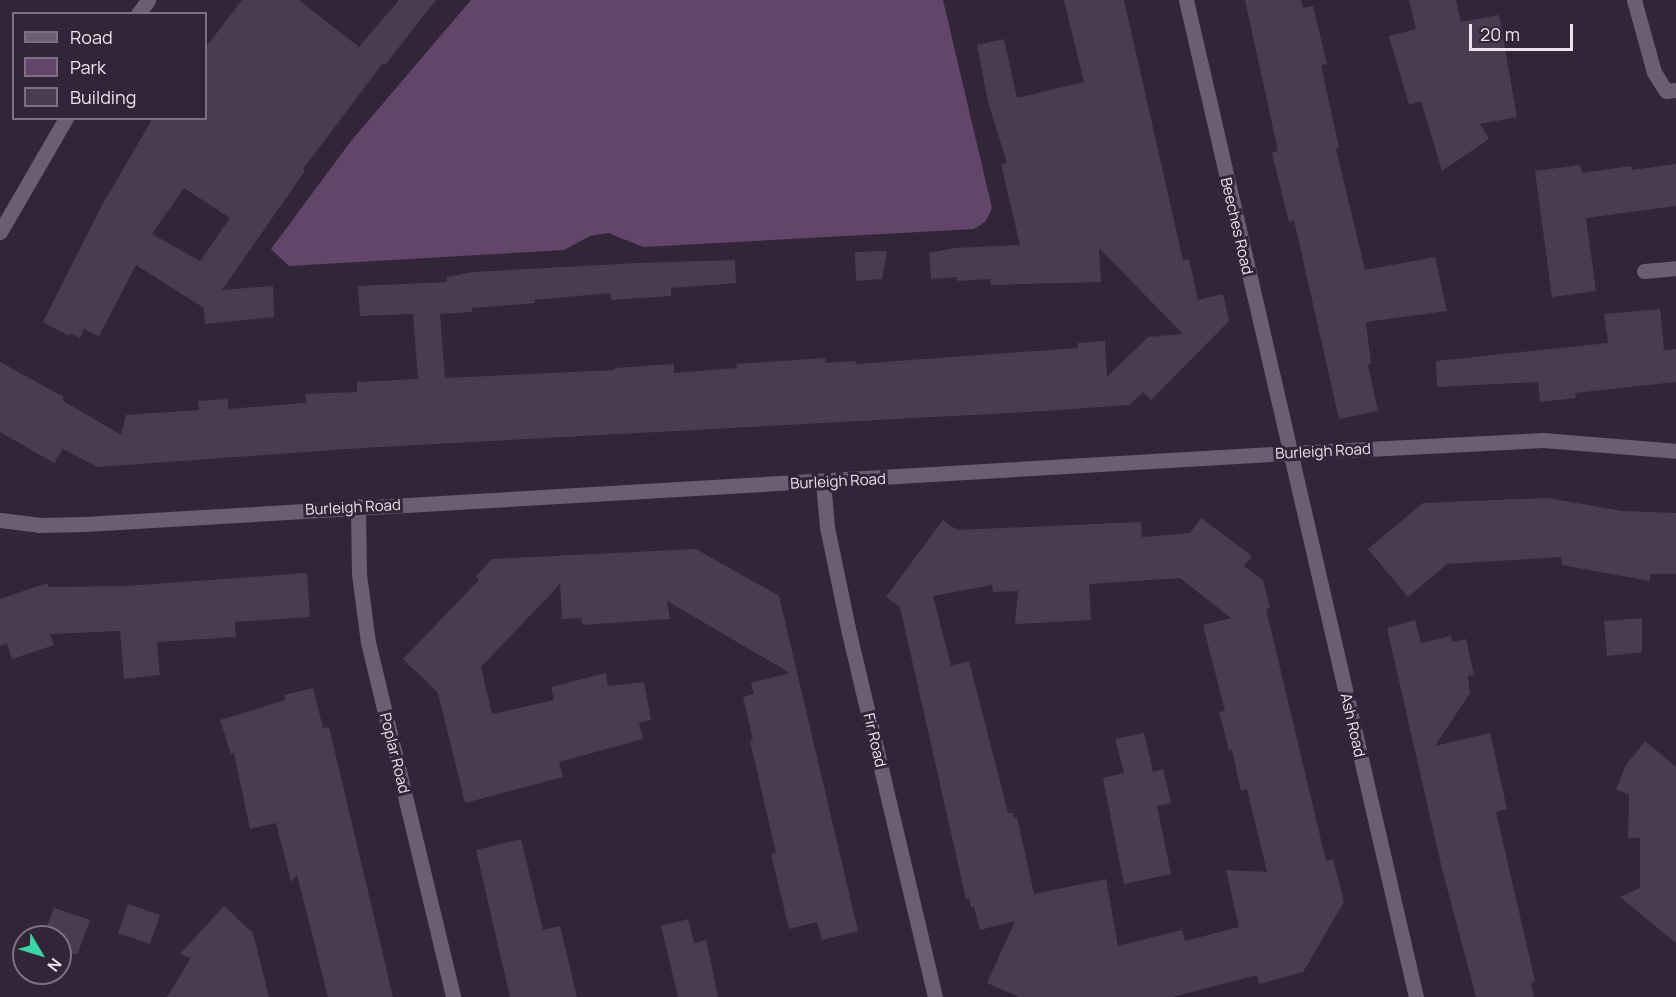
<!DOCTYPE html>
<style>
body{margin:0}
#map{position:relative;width:1676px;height:997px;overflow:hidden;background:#332538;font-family:Manrope,sans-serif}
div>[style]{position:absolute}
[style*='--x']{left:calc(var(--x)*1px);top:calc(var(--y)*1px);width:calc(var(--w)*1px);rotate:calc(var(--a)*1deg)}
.green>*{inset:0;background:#61456a}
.building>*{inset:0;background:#4a3c4f}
.minor>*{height:15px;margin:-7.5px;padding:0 7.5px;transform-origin:7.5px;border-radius:7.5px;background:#6c5e71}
span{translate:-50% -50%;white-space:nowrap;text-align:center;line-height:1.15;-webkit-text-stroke:6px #332538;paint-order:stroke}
.street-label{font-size:15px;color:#ece3ef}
.legend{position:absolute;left:12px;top:12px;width:195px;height:108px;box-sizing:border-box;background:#332538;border:2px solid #7d7181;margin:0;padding:8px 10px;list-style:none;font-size:18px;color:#ece3ef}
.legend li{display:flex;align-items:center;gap:12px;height:30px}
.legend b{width:30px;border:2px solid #7d7181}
.north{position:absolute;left:12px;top:925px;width:60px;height:60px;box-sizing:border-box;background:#332538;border:2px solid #7d7181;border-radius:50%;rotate:128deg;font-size:16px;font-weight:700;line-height:24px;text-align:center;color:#ece3ef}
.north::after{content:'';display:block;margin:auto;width:21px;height:27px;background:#3ad4a5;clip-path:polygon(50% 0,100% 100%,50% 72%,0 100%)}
.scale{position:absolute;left:1469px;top:24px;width:104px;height:27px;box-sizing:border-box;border:3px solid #ece3ef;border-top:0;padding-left:8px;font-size:18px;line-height:21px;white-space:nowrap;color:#ece3ef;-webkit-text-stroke:4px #332538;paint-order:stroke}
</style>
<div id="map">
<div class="green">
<div style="clip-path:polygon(471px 0,943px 0,992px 208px,986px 221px,974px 229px,643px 247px,608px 233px,590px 236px,564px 250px,289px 266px,271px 249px,351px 141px)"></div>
</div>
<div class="building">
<div style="clip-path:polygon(evenodd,242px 0,299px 0,359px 47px,399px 0,436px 0,385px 65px,383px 63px,303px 169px,305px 171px,222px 290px,273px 286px,274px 317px,205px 324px,204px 308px,136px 265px,99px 336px,84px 329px,80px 338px,70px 333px,69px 336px,43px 322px,101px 207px,153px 118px,206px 118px,206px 47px,242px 0,184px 188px,230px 218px,200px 261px,152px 234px,184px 188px)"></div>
<div style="clip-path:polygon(1064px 0,1124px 0,1183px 260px,1189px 259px,1198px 300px,1223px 294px,1229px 321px,1151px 400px,1143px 392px,1129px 405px,1044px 411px,361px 448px,98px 467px,63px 449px,54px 463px,0 432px,0 362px,64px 397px,62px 400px,121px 435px,126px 415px,199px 410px,198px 401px,228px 399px,228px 409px,306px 403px,305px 394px,357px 392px,357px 382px,418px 379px,413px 314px,360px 316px,358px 286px,447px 282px,447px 277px,473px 272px,638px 263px,735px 260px,736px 283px,671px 288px,671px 296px,611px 300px,610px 293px,534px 300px,535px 303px,472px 308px,472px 312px,440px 314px,445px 378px,615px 370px,615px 368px,674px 364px,674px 373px,737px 368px,736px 364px,825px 358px,826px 363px,856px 361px,856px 364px,1078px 348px,1078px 343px,1105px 341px,1107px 377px,1148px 337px,1183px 334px,1099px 248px,1101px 282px,991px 285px,991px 279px,958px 281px,957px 277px,931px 279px,929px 253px,955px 248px,1020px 245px,1001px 164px,1007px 163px,988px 102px,977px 45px,1004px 39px,1017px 98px,1084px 82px)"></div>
<div style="clip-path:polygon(1245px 0,1301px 0,1303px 8px,1313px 6px,1327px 64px,1321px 65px,1339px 148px,1336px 149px,1365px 270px,1435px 257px,1447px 311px,1366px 322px,1371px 364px,1368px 365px,1378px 411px,1339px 419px,1294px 220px,1289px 222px,1272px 153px,1278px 151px)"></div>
<div style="clip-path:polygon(1409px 0,1456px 0,1461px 22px,1499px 15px,1517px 117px,1480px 124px,1489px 139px,1442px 171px,1421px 101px,1409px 105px,1389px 36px,1416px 29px)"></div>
<div style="clip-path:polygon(1676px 164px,1676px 206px,1586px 218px,1596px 291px,1552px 297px,1535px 171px,1580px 165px,1582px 173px,1631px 166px,1632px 170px)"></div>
<div style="clip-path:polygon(887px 251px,882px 279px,856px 281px,855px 252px)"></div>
<div style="clip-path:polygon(1660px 309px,1664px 350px,1676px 349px,1676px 382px,1575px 393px,1576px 398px,1540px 402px,1538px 382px,1437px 387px,1436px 361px,1608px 343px,1604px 314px)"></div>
<div style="clip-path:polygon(1547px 498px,1623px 511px,1676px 513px,1676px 574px,1650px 574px,1650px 581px,1562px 565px,1561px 557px,1447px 564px,1408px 597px,1368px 549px,1423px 503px)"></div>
<div style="clip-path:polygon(evenodd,1201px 518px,1252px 556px,1244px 566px,1263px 580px,1270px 608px,1266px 609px,1326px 861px,1333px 859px,1344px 902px,1303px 972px,1259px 984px,1257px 975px,1173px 997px,1019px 997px,987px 983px,1015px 921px,980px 930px,974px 907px,971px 907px,969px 898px,966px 899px,900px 607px,886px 597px,943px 520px,957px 530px,1141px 522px,1142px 537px,1190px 533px,1201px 518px,1180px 578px,1231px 618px,1203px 625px,1225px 711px,1219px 712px,1229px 750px,1232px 750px,1241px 791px,1247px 789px,1267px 872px,1226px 870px,1239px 927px,1185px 941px,1182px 930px,1118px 946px,1106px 879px,1034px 894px,1017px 817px,1014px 818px,1013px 813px,1008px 813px,969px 661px,951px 666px,933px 596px,992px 585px,993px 592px,1018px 591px,1015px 624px,1091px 620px,1089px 584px,1180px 578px)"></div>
<div style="clip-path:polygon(696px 549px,779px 596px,858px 931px,822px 940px,817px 922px,789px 929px,771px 854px,776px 853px,750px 741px,753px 740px,743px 697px,754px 694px,751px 683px,790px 673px,667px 601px,670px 619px,583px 625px,581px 618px,562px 619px,560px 584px,481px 667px,492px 714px,554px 700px,551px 687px,606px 673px,608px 686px,644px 682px,651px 720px,639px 723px,643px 739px,559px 762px,563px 777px,465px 803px,438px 693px,403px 659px,479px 580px,476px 576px,492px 559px)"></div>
<div style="clip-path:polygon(307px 573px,310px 617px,235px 622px,236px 637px,157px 642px,160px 675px,124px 679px,120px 631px,50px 634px,54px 645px,12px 659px,7px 644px,0 646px,0 599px,47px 583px,49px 587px,125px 586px)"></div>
<div style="clip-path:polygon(1642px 618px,1642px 652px,1607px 656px,1604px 621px)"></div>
<div style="clip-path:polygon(1415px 620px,1421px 643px,1451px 636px,1452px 642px,1466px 639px,1474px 675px,1468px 676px,1470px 693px,1435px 746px,1490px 733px,1507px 809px,1496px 812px,1535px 981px,1531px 984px,1534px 997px,1476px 997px,1442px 869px,1387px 628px)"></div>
<div style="clip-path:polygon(313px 688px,323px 728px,329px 727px,393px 997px,328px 997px,297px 875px,291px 882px,276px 823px,250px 829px,234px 753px,231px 754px,220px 720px,285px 700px,284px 695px)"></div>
<div style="clip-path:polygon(1144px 733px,1153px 772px,1163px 769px,1171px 803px,1157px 806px,1171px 874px,1124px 884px,1103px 778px,1124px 773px,1115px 739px)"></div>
<div style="clip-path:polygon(1645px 741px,1676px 767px,1676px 943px,1620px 897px,1640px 888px,1640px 838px,1628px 838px,1629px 795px,1616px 789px,1626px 765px)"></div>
<div style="clip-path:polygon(521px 839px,543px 930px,560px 926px,577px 997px,510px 997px,476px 850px)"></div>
<div style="clip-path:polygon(128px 904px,160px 915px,150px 944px,118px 933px)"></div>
<div style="clip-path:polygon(224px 906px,253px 933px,269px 997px,167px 997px,191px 958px,180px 954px)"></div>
<div style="clip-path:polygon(54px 908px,90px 920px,77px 955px,68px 952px,59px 978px,45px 973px,60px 973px,60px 937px,43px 937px)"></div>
<div style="clip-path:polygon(688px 919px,694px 943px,706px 940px,718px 997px,678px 997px,661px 926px)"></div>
</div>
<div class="minor">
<div style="--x:1186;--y:0;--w:1023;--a:77.01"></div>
<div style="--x:1634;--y:0;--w:75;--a:74.5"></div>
<div style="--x:1654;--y:72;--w:22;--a:58"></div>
<div style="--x:1666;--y:91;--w:10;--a:-6"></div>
<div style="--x:138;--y:14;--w:17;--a:-54"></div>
<div style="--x:0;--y:232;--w:132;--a:-59.9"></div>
<div style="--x:1644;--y:271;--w:32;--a:-5"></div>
<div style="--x:823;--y:482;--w:45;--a:84.9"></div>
<div style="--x:827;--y:527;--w:108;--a:78.3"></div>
<div style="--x:849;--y:633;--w:374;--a:76.7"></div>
<div style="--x:358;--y:506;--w:68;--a:89.2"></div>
<div style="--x:359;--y:574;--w:69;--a:82.5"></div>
<div style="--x:368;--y:642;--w:365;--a:76.5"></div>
<div style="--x:0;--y:520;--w:39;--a:7"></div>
<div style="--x:39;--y:525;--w:46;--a:-1.2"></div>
<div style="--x:85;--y:524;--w:1205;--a:-3.38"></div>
<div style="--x:1288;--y:453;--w:255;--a:-2.9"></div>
<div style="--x:1543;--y:440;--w:133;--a:4.7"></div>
</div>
<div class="street-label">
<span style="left:1237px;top:226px;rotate:77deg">Beeches Road</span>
<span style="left:1323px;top:451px;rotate:-3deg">Burleigh Road</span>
<span style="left:838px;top:481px;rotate:-3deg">Burleigh Road</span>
<span style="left:353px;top:507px;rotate:-3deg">Burleigh Road</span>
<span style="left:1353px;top:725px;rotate:77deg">Ash Road</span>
<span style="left:875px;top:740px;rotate:77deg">Fir Road</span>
<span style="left:395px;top:753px;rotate:76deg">Poplar Road</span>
</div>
<ul class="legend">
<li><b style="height:8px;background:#6c5e71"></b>Road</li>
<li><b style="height:16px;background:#61456a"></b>Park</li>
<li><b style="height:16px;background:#4a3c4f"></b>Building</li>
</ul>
<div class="north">N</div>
<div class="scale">20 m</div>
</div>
